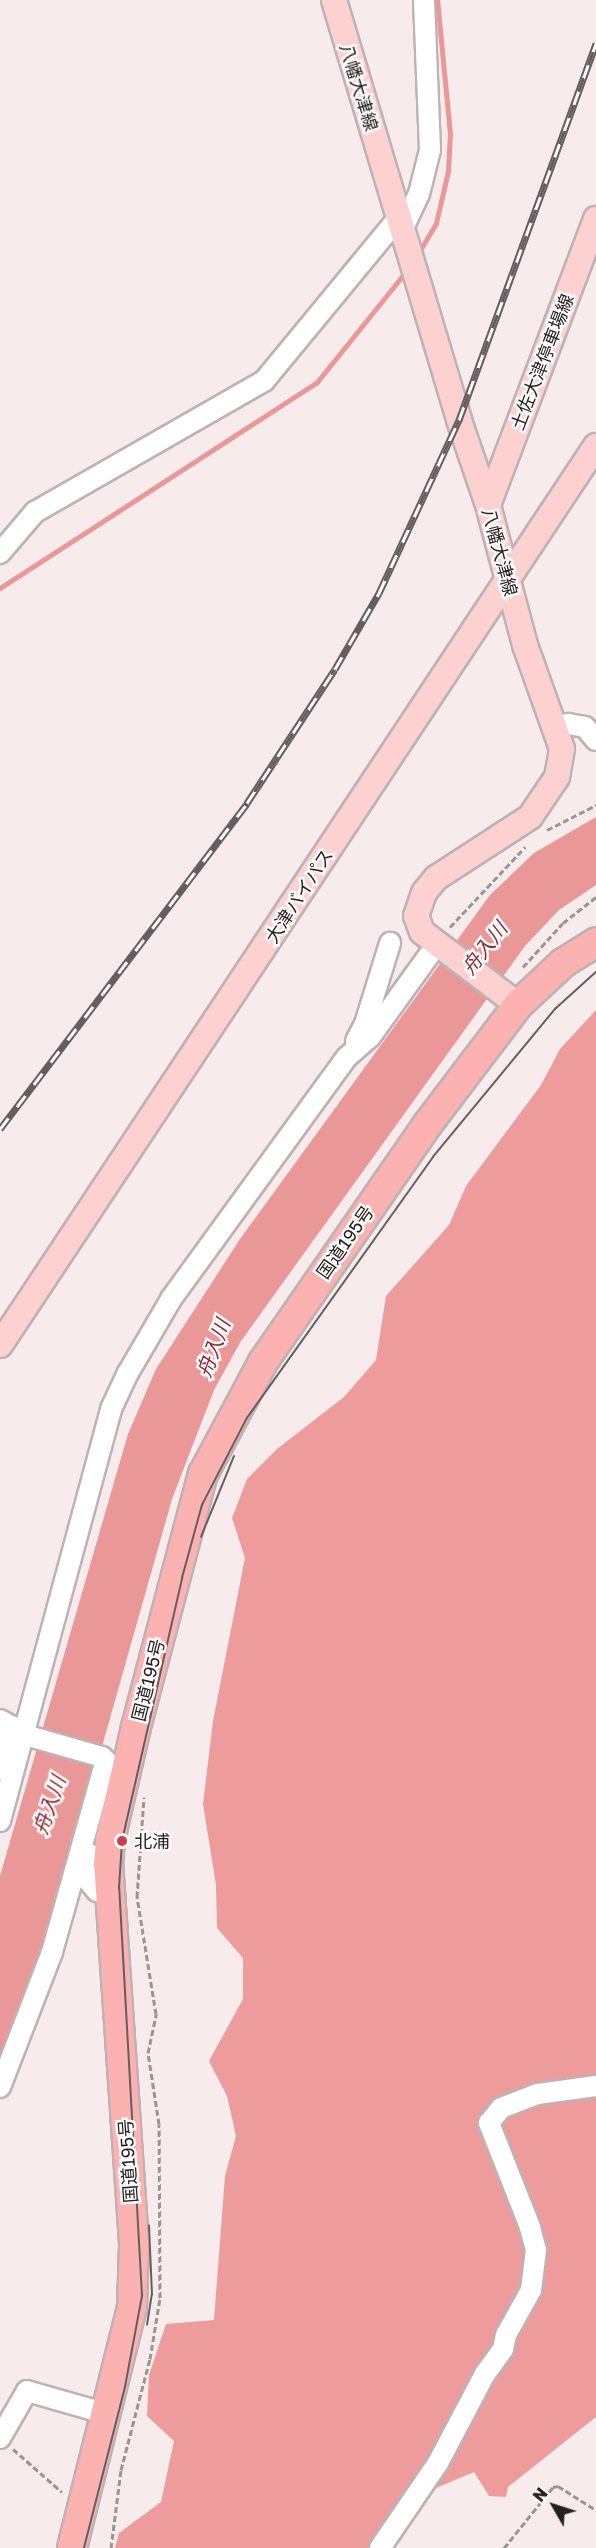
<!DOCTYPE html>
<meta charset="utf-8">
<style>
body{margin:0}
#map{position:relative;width:596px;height:2548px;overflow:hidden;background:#f7ebeb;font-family:"Golos Text","Noto Sans JP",sans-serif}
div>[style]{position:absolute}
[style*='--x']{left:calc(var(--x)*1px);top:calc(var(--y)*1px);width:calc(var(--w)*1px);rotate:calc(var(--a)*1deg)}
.forest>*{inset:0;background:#ee9b9b}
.water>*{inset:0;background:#ea9798}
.stream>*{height:5px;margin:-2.5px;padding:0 2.5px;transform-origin:2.5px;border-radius:2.5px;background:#ea9798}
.path>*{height:3px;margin-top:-1.5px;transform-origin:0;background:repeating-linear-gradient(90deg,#9c9393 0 6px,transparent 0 9px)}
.roads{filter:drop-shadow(2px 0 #beb2b2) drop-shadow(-2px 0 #beb2b2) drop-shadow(0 2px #beb2b2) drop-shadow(0 -2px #beb2b2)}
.minor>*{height:20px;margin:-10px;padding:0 10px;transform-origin:10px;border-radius:10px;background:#fff}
.major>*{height:24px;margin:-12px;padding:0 12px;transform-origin:12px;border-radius:12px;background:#fdd1d0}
.highway>*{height:28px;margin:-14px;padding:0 14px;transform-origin:14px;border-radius:14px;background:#fbb2b1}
.tram>*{height:1.5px;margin:-0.75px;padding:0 0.75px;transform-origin:0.75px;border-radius:0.75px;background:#655e5e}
.rail>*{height:7px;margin-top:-3.5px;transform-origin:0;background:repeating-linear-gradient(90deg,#fdfbfb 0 14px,#655e5e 0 28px);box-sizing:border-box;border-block:2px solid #655e5e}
.dots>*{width:16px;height:16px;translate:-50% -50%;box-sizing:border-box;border:3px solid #fdfbfb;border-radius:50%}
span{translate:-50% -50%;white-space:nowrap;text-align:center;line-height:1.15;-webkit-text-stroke:5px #fdfbfb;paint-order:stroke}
.street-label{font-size:18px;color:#262121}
.poi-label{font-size:18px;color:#262121}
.left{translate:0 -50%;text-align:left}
.water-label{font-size:20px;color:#8a2a33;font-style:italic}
.north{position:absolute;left:524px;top:2476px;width:60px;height:60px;-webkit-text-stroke:4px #fdfbfb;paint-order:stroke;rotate:309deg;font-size:16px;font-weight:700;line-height:24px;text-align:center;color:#262121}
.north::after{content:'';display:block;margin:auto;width:21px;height:27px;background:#262121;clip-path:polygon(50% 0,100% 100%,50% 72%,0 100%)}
</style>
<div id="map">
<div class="forest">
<div style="clip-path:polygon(596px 1010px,596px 2417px,508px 2487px,506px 2497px,489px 2496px,474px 2472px,405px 2501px,372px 2548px,115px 2548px,119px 2533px,161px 2502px,174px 2441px,147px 2416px,149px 2375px,166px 2324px,214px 2320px,225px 2176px,236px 2136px,227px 2096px,209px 2061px,243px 1999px,243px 1958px,217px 1928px,216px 1885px,203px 1804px,213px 1721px,245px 1558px,232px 1518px,247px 1479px,277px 1449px,344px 1397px,376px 1360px,386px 1296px,449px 1225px,466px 1186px,541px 1085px,560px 1049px)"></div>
</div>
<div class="water">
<div style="clip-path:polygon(596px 817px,596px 885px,559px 910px,525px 946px,241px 1341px,214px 1390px,172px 1499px,38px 1973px,0 2070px,0 1876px,128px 1434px,156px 1369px,240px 1239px,490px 895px,534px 853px)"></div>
</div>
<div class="stream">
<div style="--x:417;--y:255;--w:37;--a:-59"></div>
<div style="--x:436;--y:223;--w:53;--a:-77"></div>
<div style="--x:448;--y:171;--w:37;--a:-87"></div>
<div style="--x:450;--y:134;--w:135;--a:-95.5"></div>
<div style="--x:0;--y:588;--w:378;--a:-33"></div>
<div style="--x:317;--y:382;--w:144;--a:-51.2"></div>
</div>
<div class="path">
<div style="--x:547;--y:830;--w:55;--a:-27"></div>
<div style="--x:450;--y:927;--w:110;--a:-46.8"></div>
<div style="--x:523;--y:967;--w:59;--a:-47.7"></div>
<div style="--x:563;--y:923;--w:42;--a:-38.2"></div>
<div style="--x:13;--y:2449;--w:65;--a:41.3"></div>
<div style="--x:111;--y:2548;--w:79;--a:-82.7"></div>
<div style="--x:121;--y:2470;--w:115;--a:-75.4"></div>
<div style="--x:150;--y:2359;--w:62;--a:-80.7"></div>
<div style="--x:160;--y:2298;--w:174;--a:-90.3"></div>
<div style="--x:159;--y:2124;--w:72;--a:-98.8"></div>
<div style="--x:148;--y:2053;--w:40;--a:-78"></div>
<div style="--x:156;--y:2014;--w:119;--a:-99.2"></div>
<div style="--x:137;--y:1897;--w:100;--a:-86"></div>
<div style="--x:504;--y:2548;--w:78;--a:-51.2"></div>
<div style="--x:553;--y:2487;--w:5;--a:-11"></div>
<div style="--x:558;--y:2486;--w:45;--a:32.3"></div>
</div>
<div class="roads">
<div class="minor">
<div style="--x:403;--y:228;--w:38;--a:-65"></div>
<div style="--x:419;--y:194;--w:45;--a:-76"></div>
<div style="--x:430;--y:150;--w:150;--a:-92.3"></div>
<div style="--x:0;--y:553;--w:54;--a:-49.5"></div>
<div style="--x:35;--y:512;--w:264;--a:-29.8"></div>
<div style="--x:264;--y:381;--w:214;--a:-50.5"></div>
<div style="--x:554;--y:728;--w:15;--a:-16"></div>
<div style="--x:568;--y:724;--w:17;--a:10"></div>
<div style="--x:585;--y:727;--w:17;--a:50"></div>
<div style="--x:356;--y:1041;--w:19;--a:-62"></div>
<div style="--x:365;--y:1024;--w:85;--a:-72.8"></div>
<div style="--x:0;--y:1720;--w:36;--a:28"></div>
<div style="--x:32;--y:1737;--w:73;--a:15.9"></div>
<div style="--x:102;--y:1757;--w:15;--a:62"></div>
<div style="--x:0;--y:1737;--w:15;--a:53"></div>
<div style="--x:9;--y:1749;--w:22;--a:106"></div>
<div style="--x:0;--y:1821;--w:427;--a:-74.9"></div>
<div style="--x:111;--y:1409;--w:40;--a:-65"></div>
<div style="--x:128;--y:1373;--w:86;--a:-59.8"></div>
<div style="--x:171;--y:1299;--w:299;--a:-54"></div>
<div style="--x:347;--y:1057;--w:30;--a:-41"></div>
<div style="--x:370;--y:1037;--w:115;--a:-54.2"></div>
<div style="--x:92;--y:1855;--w:25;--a:102"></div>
<div style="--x:87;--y:1879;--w:16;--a:50"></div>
<div style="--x:97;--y:1891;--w:13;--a:4"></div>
<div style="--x:0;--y:2087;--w:145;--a:-68.9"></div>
<div style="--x:52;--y:1952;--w:199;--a:-74.3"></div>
<div style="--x:0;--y:2438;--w:54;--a:-60.1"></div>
<div style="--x:27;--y:2391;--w:83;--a:16"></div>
<div style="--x:380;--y:2548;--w:103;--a:-55.7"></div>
<div style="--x:438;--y:2463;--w:101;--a:-62.2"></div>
<div style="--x:485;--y:2374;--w:31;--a:-54"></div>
<div style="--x:503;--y:2349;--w:14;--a:-78"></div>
<div style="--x:506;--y:2335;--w:51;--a:-60.9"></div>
<div style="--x:531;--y:2290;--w:40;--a:-82.9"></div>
<div style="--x:536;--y:2250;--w:24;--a:-105"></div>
<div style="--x:530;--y:2227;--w:112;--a:-111.5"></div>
<div style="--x:489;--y:2123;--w:19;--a:-51"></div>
<div style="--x:501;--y:2108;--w:40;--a:-21"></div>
<div style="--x:538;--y:2094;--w:59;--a:-7.9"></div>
</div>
<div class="major">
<div style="--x:334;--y:0;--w:438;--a:73.4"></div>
<div style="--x:459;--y:420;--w:90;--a:71.2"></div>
<div style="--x:488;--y:505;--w:145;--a:75.2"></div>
<div style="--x:525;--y:645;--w:110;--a:70.4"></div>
<div style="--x:562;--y:749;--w:28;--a:100"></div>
<div style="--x:557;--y:777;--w:48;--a:124"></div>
<div style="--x:530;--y:817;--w:112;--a:147"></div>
<div style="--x:436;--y:878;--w:19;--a:129"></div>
<div style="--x:424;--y:893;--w:24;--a:109"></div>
<div style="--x:416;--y:916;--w:17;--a:69"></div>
<div style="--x:422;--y:932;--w:121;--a:37.2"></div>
<div style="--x:488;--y:505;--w:306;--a:-69.3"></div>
<div style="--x:0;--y:1345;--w:1079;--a:-56.46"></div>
</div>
<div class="highway">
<div style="--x:72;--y:2548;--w:247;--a:-76"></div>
<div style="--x:132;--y:2308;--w:65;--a:-88.2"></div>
<div style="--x:134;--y:2243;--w:380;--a:-93.9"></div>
<div style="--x:108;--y:1864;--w:24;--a:-85"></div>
<div style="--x:110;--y:1840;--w:116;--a:-77"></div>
<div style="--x:136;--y:1727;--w:262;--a:-75.2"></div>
<div style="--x:203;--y:1474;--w:127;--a:-61.8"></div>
<div style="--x:263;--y:1362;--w:288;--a:-55.3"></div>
<div style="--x:427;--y:1125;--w:151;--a:-52.8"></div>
<div style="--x:518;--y:1005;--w:62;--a:-43"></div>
<div style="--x:563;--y:963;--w:39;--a:-32"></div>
</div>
</div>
<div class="tram">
<div style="--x:201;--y:1537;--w:87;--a:-67.8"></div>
<div style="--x:147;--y:2325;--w:30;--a:-81"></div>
<div style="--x:152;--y:2295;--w:69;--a:-92.5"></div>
<div style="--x:84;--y:2548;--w:166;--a:-75.7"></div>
<div style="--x:125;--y:2387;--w:93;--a:-79.4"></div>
<div style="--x:142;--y:2296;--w:409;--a:-93.2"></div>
<div style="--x:119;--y:1888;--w:47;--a:-86.3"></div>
<div style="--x:122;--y:1841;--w:270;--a:-77.1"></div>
<div style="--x:182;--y:1578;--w:76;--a:-74.7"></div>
<div style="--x:202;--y:1505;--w:98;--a:-62.7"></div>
<div style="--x:247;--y:1418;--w:320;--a:-54.5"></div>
<div style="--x:433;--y:1157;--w:192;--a:-50.5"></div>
<div style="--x:555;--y:1009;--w:55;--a:-42.1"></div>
</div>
<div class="rail">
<div style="--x:0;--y:1129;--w:409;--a:-52.8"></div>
<div style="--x:247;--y:803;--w:160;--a:-56.7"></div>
<div style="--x:335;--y:669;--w:88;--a:-59.9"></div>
<div style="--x:379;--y:593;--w:191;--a:-65.2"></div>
<div style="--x:459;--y:420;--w:401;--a:-70"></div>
</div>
<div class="dots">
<div style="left:122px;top:1841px;background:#cc3c4b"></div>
</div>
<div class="street-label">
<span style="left:359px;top:87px;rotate:73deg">八幡大津線</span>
<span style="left:542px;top:362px;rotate:-69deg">土佐大津停車場線</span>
<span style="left:500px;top:552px;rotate:75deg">八幡大津線</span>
<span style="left:299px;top:896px;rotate:-57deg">大津バイパス</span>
<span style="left:345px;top:1242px;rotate:-55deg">国道195号</span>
<span style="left:148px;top:1680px;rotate:-76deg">国道195号</span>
<span style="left:128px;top:2161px;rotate:-94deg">国道195号</span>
</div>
<div class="poi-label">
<span class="left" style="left:134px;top:1841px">北浦</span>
</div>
<div class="water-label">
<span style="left:484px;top:948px;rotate:-52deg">舟入川</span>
<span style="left:213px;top:1348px;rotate:-70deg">舟入川</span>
<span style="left:49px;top:1805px;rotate:-71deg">舟入川</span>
</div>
<div class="north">N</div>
</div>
